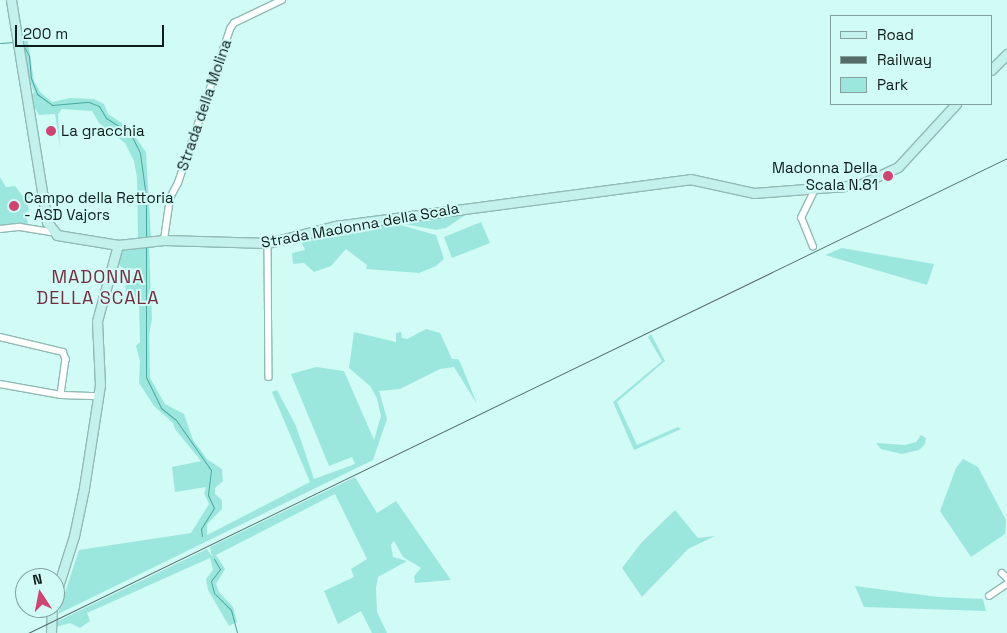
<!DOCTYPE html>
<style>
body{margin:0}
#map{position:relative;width:1007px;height:633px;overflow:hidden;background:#d1fbf5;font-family:"Space Grotesk",sans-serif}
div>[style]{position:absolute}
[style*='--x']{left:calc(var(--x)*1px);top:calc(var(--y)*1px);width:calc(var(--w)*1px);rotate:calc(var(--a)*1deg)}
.green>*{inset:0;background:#9ce7dd}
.stream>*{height:1px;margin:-0.5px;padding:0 0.5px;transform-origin:0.5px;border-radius:0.5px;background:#47a99e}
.roads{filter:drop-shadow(1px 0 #91bab4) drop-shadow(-1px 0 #91bab4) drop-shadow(0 1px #91bab4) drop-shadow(0 -1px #91bab4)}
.street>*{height:5.5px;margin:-2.75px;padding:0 2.75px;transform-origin:2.75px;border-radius:2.75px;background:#fff}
.secondary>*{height:9px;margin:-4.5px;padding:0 4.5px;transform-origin:4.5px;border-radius:4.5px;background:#c3f1ec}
.rail>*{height:1px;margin:-0.5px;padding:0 0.5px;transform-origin:0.5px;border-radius:0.5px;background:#536c68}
.dots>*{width:14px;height:14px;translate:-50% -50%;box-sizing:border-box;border:2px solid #d1fbf5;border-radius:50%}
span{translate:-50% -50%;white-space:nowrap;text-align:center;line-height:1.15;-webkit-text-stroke:4px #d1fbf5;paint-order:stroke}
.street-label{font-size:15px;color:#0d1d1b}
.poi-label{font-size:15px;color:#0d1d1b}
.left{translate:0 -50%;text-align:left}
.right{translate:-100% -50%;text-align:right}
.quarter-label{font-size:18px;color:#742e42;letter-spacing:1px}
.legend{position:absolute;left:830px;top:15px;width:162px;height:90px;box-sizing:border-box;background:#d1fbf5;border:1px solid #83a29e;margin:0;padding:6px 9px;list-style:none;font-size:15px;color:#0d1d1b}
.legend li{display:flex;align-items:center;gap:10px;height:25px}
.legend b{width:25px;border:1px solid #83a29e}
.north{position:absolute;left:15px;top:568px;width:50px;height:50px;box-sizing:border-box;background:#d1fbf5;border:1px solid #83a29e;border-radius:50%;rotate:349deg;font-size:14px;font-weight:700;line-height:20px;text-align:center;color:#0d1d1b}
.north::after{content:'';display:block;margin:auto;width:18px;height:22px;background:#d14370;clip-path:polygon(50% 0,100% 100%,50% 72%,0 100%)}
.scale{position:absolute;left:15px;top:25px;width:149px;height:22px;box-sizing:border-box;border:2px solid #0d1d1b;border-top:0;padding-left:6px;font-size:15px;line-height:18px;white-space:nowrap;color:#0d1d1b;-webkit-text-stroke:4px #d1fbf5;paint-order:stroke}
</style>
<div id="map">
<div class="green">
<div style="clip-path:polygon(20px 28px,27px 36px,34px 81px,40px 92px,52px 102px,70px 98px,94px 99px,104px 104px,108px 114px,128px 127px,146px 152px,151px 237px,138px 238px,137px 177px,134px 161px,125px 143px,99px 123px,92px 111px,62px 109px,58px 114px,60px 148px,55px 114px,39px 115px,30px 100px,34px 92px,26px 71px)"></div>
<div style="clip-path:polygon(0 177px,6px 187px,15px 186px,24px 198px,29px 194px,32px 197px,27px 201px,29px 211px,25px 212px,28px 224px,0 226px)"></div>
<div style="clip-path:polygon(470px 212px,446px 228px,436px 230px,405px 224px,399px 219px,430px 221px,433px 220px,431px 214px)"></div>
<div style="clip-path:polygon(386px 221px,436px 235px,444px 259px,436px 266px,419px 273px,366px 269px,367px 265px,346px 249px,331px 266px,314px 272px,304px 263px,293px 264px,292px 253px,305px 250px,300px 239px)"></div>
<div style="clip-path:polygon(481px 222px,490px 243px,452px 258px,444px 237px)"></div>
<div style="clip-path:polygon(149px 245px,152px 319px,149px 334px,150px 378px,165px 404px,184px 414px,193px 440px,207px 459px,222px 469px,223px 481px,215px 488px,215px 494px,222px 500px,222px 509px,207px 524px,207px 535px,310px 482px,272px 392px,277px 390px,296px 426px,314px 479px,355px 464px,352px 457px,329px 466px,291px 374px,316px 367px,344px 371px,374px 440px,381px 416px,377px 398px,370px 386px,349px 368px,354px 332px,396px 342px,396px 333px,401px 332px,402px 338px,407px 339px,426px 329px,440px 333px,452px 359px,458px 359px,461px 364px,477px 404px,454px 367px,440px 369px,400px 389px,379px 391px,387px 419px,373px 460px,58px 614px,79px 550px,191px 533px,209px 504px,204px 493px,206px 487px,175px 492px,172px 467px,201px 461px,175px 429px,173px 423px,154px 406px,139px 383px,140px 361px,136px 346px,140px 342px,139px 302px,126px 302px,125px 276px,138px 275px,139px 268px,125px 270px,117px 263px,121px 251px,128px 247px)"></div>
<div style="clip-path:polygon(842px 248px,934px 264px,927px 285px,825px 255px)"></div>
<div style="clip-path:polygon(651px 334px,665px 361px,617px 402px,637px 445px,678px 427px,681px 429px,634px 450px,613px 402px,662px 361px,648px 337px)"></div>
<div style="clip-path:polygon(921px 435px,926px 438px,925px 444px,919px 450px,902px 454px,881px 449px,876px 443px,905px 445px,916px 442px)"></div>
<div style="clip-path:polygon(963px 459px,978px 467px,1006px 520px,1005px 534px,971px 557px,940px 511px,956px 468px)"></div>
<div style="clip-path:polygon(355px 477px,377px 513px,396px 501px,451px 580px,415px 583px,414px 576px,421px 568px,403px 557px,394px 541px,391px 545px,393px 557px,407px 561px,378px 577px,376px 588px,377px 612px,387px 633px,372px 633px,361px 611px,338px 624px,324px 591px,354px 577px,351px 569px,367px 559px,335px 494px,216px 555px,225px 569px,216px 584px,219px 592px,233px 607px,237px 622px,229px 626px,208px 590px,206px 579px,213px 570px,210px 558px,87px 613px,90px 621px,80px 628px,70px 623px,56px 627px,56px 622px,207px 549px,212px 557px,210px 547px)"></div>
<div style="clip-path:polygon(675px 510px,698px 538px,715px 536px,688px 549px,642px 597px,622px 568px,642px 542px)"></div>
<div style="clip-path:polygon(855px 586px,938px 597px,983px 599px,986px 611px,864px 607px)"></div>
</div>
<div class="stream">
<div style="--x:0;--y:43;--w:14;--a:-4"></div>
<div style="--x:23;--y:45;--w:13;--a:61"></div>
<div style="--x:29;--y:56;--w:22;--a:85"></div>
<div style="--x:31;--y:78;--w:17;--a:69"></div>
<div style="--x:37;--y:94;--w:19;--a:36"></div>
<div style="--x:52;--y:105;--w:37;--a:-5"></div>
<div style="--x:89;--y:102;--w:11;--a:22"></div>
<div style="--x:99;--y:106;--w:14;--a:60"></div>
<div style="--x:106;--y:118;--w:28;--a:32"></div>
<div style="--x:130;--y:133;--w:22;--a:63"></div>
<div style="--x:140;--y:153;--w:44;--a:82.2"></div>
<div style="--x:146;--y:197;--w:41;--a:90"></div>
<div style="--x:146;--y:247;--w:130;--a:90"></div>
<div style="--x:146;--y:377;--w:34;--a:64"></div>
<div style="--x:161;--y:408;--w:19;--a:39"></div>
<div style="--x:176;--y:420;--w:61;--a:55"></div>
<div style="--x:211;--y:470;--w:25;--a:97"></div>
<div style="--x:208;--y:495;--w:14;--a:65"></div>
<div style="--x:214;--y:508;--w:25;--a:122"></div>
<div style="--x:201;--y:529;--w:7;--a:82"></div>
<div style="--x:214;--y:559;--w:12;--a:59"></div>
<div style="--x:220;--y:569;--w:15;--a:127"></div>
<div style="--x:211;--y:581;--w:12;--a:76"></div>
<div style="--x:214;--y:593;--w:24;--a:45"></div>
<div style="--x:231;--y:610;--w:24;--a:75"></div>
</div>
<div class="roads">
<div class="street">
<div style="--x:0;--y:229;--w:20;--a:-6"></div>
<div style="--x:20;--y:227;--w:31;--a:9"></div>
<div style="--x:164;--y:240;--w:42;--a:-81.9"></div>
<div style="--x:170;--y:198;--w:17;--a:-62"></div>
<div style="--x:178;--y:183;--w:163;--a:-71.3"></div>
<div style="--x:230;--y:29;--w:7;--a:-56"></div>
<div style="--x:234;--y:23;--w:53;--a:-25.6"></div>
<div style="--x:268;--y:243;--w:134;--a:89.6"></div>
<div style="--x:813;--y:247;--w:31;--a:-112"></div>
<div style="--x:801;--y:218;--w:32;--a:-64"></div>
<div style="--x:0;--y:337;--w:65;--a:13.4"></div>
<div style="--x:63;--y:352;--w:8;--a:67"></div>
<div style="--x:66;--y:359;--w:36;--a:98"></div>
<div style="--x:0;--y:384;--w:62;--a:10.2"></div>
<div style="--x:61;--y:395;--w:37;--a:2"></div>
<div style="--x:1002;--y:573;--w:7;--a:45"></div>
<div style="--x:989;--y:596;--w:22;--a:-34"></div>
</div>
<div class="secondary">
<div style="--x:11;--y:0;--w:225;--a:80.8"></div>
<div style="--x:47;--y:222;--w:16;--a:52"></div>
<div style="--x:57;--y:235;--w:62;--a:9.3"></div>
<div style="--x:118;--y:245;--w:46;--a:-6.2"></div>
<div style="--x:164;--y:240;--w:104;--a:1.7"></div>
<div style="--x:268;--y:243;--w:69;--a:-14.2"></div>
<div style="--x:335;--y:226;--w:358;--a:-7.5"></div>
<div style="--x:690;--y:179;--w:66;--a:12.3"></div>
<div style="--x:754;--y:193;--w:105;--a:-4.4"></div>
<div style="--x:859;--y:185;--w:43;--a:-24.8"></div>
<div style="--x:898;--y:167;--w:86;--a:-47.4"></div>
<div style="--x:991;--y:70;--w:23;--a:-45"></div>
<div style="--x:55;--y:596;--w:63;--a:-72.4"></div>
<div style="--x:74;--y:536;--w:49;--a:-78.2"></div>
<div style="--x:84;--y:488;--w:104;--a:-81.2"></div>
<div style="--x:100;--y:385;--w:64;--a:-92.7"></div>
<div style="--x:97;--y:321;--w:79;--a:-74.6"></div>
<div style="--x:51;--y:633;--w:25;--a:-88"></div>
</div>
</div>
<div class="rail">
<div style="--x:28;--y:633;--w:1088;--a:-25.88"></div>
</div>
<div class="dots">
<div style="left:51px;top:131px;background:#d14370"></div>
<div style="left:888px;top:176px;background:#d14370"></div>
<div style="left:14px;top:206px;background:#d14370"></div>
</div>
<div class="street-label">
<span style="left:204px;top:105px;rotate:-71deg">Strada della Molina</span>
<span style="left:360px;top:225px;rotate:-10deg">Strada Madonna della Scala</span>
</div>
<div class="poi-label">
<span class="left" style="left:61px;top:131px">La gracchia</span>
<span class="right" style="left:878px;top:176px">Madonna Della<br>Scala N.81</span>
<span class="left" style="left:24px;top:206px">Campo della Rettoria<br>- ASD Vajors</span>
</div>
<div class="quarter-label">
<span style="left:98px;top:288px">MADONNA<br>DELLA SCALA</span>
</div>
<ul class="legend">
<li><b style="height:6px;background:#c3f1ec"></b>Road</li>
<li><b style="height:6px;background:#536c68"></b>Railway</li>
<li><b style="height:14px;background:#9ce7dd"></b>Park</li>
</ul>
<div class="north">N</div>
<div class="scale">200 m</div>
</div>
